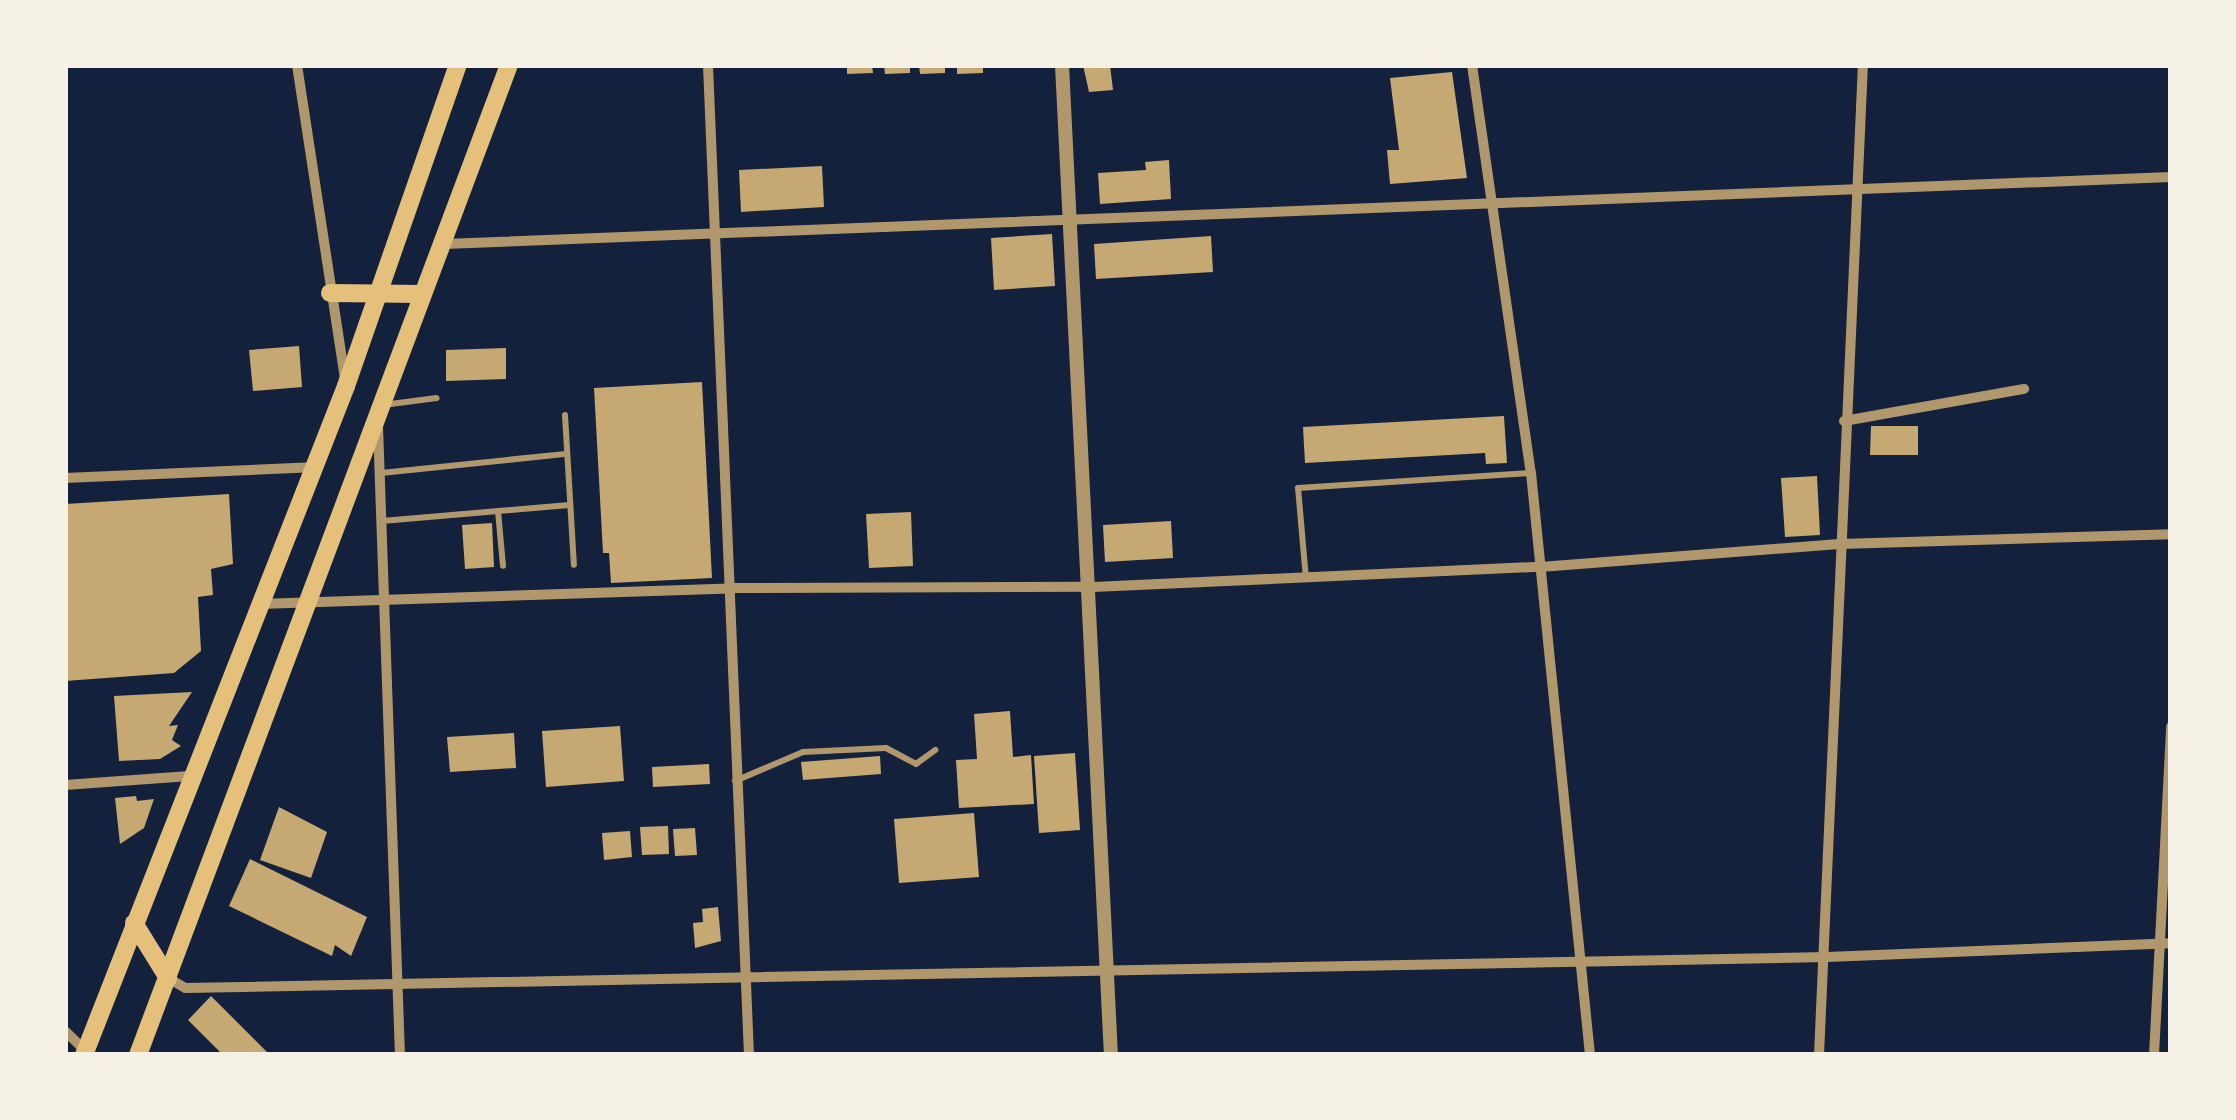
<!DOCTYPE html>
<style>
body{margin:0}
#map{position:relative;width:2236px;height:1120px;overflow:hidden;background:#14213d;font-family:"Public Sans",sans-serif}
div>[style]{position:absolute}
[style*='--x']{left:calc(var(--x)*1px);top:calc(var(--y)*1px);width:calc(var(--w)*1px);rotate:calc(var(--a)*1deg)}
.building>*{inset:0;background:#c6a872}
.service>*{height:6px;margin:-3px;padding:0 3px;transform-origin:3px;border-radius:3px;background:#b1986c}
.minor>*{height:10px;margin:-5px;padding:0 5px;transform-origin:5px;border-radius:5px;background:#b1986c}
.tertiary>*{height:14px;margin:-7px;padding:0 7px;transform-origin:7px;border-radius:7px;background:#b1986c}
.primary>*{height:18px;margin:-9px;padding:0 9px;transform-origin:9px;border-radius:9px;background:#e5c07b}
span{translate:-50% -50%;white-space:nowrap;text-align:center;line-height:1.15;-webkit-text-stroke:8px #f6f1e7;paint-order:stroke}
.frame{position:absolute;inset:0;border:68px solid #f6f1e7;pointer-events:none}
</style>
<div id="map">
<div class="building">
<div style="clip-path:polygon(847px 65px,872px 65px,873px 73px,847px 74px)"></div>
<div style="clip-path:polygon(884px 65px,910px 65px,910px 73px,885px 74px)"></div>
<div style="clip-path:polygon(919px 65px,945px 65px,945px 73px,920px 74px)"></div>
<div style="clip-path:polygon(957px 65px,983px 65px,983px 73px,957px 74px)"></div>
<div style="clip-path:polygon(1083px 65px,1110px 65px,1113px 90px,1089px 92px)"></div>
<div style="clip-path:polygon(1452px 72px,1467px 178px,1390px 184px,1387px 150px,1399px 150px,1390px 78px)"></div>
<div style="clip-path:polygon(1169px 160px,1171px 199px,1100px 204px,1098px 173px,1146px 170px,1145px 162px)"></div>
<div style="clip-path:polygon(822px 166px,824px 207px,741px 212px,739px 170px)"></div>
<div style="clip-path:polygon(1052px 234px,1055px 286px,994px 290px,991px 238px)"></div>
<div style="clip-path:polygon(1211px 236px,1213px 272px,1096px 279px,1094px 244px)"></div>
<div style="clip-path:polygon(299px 346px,302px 387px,253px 391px,249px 350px)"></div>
<div style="clip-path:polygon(506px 348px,506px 379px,446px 381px,446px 350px)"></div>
<div style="clip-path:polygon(702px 382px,712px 578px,611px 583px,609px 553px,603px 553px,594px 388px)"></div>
<div style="clip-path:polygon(1504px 416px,1507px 463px,1486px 464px,1485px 453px,1305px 463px,1303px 427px)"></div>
<div style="clip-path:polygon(1871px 426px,1918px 426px,1918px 455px,1870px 455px)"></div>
<div style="clip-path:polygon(1817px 476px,1820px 535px,1785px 537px,1781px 478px)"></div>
<div style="clip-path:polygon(229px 494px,233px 564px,211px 569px,213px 595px,198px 597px,201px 651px,174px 673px,65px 681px,65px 504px)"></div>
<div style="clip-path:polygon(911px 512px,913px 566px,869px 568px,866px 514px)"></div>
<div style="clip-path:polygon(1171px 521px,1173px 558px,1105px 562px,1103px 525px)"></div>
<div style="clip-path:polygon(492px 523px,494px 567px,465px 569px,462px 525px)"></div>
<div style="clip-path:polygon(192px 692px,169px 726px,178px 725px,172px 740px,181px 746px,160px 759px,119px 761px,114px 696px)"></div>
<div style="clip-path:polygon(1010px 711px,1013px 757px,1031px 755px,1034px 804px,959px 808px,956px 760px,977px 759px,974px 714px)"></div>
<div style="clip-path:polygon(620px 726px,624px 781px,546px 787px,542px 731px)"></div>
<div style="clip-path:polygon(514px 733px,516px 768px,450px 772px,447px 737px)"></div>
<div style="clip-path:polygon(1075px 753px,1080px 830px,1039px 833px,1034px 756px)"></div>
<div style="clip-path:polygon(880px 756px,881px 774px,803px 780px,801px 762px)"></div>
<div style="clip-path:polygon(709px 764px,710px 784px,653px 787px,652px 767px)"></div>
<div style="clip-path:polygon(136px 796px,137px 801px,154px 799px,144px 828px,120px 844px,115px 798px)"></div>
<div style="clip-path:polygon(279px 807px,327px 832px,311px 878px,260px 860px)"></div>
<div style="clip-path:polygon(974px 813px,979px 877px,899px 883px,894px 819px)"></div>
<div style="clip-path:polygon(668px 826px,669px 854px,642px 855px,640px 827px)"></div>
<div style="clip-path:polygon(695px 828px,697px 855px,675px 856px,673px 829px)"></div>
<div style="clip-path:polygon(630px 831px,632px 857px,604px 860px,602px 833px)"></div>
<div style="clip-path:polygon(250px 859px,367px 917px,351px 956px,335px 945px,332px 956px,229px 906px)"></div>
<div style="clip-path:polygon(718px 907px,721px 941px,695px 948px,693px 923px,703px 922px,702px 909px)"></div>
<div style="clip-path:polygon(211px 996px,270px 1055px,223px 1055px,188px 1020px)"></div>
</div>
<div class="service">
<div style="--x:383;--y:405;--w:54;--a:-7.4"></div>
<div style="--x:565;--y:415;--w:150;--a:86.6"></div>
<div style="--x:381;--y:473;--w:186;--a:-5.9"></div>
<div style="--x:498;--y:511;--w:55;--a:84.8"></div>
<div style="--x:382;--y:521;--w:188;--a:-4.9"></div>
<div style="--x:1306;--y:579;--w:91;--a:-95"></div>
<div style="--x:1298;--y:488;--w:233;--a:-3.7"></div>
<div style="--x:735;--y:781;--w:74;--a:-23.1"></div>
<div style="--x:803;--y:752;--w:83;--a:-2.8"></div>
<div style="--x:886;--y:748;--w:34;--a:28"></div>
<div style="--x:916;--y:764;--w:24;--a:-36"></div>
</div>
<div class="minor">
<div style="--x:297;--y:65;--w:319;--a:81.3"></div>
<div style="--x:708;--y:65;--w:991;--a:87.63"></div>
<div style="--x:1472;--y:65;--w:412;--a:81.8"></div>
<div style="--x:1531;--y:473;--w:585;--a:84.21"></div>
<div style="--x:444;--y:244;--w:1728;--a:-2.22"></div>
<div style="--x:1844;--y:421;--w:183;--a:-10.1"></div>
<div style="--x:378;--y:426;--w:629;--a:88"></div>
<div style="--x:65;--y:478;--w:247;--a:-2.5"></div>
<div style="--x:259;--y:604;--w:471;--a:-1.9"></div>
<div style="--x:730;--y:588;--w:363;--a:-0.2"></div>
<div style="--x:1093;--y:587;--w:447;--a:-2.6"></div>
<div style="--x:1540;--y:567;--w:300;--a:-4.4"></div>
<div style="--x:1839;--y:544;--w:332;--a:-1.7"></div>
<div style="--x:65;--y:785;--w:125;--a:-4.1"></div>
<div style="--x:168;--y:978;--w:20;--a:30"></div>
<div style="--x:185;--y:988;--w:1642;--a:-1.08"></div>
<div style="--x:1827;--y:957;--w:344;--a:-2.3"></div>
<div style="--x:65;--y:1031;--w:29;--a:44"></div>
<div style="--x:1819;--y:1055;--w:991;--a:-87.46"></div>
<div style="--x:2154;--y:1055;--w:329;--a:-87"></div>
</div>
<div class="tertiary">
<div style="--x:1062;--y:65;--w:991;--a:87.17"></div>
</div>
<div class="primary">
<div style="--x:330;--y:293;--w:92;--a:0.6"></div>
<div style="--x:134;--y:923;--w:65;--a:58.3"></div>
<div style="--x:84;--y:1055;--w:718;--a:-68.61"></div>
<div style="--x:346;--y:386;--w:340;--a:-70.8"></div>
<div style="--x:138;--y:1055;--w:1057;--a:-69.46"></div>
</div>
<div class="frame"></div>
</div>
